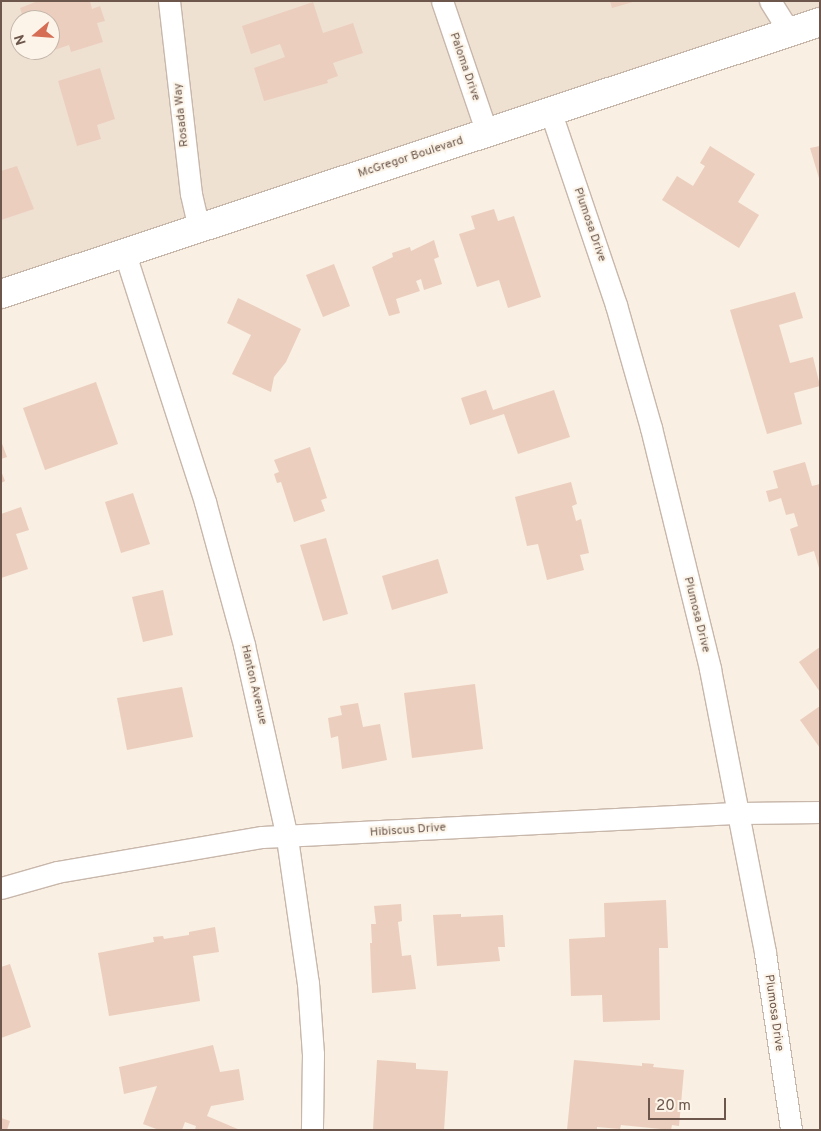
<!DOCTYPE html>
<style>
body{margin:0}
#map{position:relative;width:821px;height:1131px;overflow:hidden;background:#f9efe2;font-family:Overpass,sans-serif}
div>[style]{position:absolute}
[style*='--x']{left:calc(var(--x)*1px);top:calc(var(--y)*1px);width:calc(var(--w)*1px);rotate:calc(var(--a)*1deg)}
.residential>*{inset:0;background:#efe1d2}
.building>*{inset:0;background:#ebcebd}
.roads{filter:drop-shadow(1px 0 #c8b7ab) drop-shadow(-1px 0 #c8b7ab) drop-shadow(0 1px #c8b7ab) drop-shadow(0 -1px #c8b7ab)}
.minor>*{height:21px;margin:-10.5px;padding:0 10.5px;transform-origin:10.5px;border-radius:10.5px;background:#fff}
.secondary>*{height:28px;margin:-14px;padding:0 14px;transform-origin:14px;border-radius:14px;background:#fff}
span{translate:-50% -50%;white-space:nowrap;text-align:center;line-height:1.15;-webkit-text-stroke:4px #fcf4e8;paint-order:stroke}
.street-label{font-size:12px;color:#6d574c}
.frame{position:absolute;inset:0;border:2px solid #6d574c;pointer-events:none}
.north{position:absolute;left:10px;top:10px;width:50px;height:50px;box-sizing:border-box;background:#fcf4e8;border:1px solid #c3b5aa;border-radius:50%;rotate:252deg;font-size:14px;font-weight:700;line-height:20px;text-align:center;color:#6d574c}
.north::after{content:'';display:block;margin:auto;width:18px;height:22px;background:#d56e55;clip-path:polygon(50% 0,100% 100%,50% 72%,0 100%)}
.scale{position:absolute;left:648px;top:1098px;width:78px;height:22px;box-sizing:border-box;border:2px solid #6d574c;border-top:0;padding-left:6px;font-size:15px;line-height:18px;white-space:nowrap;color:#6d574c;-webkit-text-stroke:4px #fcf4e8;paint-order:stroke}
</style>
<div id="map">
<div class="residential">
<div style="clip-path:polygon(evenodd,1px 1px,820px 1px,820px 7px,1px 280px,1px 1px,20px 20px,50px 20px,50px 50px,20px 50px,20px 20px)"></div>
</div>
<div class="building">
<div style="clip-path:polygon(38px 1px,90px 1px,92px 9px,100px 6px,105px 21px,97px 23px,103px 42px,71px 52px,69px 45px,37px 56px,36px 50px,50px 50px,50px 20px,24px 20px,20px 8px)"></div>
<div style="clip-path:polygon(610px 1px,633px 1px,633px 2px,612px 8px)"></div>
<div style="clip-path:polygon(313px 2px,323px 33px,353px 23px,363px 53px,333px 63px,338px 76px,327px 80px,328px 83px,264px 101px,254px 68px,285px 57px,280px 44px,251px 54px,242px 26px)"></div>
<div style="clip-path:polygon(100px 68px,115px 119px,97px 125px,101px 139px,77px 146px,58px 81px)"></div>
<div style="clip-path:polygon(710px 146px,755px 174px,738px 202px,759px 215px,739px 248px,662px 200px,677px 176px,693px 186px,705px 166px,700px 163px)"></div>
<div style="clip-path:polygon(820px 146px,820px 178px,819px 178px,810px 148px)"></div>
<div style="clip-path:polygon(17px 166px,34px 209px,1px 220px,1px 171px)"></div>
<div style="clip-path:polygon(494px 209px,498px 221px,514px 216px,541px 297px,508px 308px,499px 280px,477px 287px,459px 234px,475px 229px,471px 216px)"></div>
<div style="clip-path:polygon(434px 240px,439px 257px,434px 259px,442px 284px,424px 290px,421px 279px,416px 281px,420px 291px,396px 299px,400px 313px,389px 316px,372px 267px,393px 257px,392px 253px,410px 247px,411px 251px)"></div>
<div style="clip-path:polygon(334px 264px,350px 306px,323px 317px,306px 275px)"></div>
<div style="clip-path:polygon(795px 292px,803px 318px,779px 325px,790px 363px,813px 357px,820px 386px,794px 393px,802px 424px,767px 434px,730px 310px)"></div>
<div style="clip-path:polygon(238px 298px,301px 329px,286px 362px,274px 377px,271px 392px,232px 374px,251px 335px,227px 323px)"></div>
<div style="clip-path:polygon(96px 382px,118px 444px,45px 470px,23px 408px)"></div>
<div style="clip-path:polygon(486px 390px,493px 410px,554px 390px,570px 437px,518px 454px,504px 414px,470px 425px,461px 398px)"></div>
<div style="clip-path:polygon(1px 441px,7px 457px,1px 459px)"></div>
<div style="clip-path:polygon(310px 447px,327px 498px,321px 500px,325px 511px,294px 522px,281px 482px,277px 483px,274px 474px,279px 472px,274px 460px)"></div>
<div style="clip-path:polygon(805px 462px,812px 486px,820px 484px,819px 568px,814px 551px,798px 556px,790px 529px,798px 526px,794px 513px,786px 515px,781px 498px,769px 502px,766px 491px,778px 488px,773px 471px)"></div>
<div style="clip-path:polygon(1px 471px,5px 481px,1px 483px)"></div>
<div style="clip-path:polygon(571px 482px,577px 504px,572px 506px,576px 521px,581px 519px,589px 553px,580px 555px,584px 570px,547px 580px,538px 544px,527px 546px,515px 497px)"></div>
<div style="clip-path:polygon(133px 493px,150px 544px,121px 553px,105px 502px)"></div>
<div style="clip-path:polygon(21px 507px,29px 530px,16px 534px,28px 569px,1px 578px,1px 514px)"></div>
<div style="clip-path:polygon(326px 538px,348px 614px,323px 621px,300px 545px)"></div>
<div style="clip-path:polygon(438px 559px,448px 593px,392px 610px,382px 576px)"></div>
<div style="clip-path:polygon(163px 590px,173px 635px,143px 642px,132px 597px)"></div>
<div style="clip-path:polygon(820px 647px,820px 692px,799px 662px)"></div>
<div style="clip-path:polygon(475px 684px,483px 749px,412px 758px,404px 693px)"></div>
<div style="clip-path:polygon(182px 687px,193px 737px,127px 750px,117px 698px)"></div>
<div style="clip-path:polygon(358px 703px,363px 727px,380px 724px,387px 760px,342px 769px,338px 736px,331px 738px,328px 718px,342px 715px,340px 706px)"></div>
<div style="clip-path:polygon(820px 706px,820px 748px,800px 720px)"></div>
<div style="clip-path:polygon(666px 900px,668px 948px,659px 948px,660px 1020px,603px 1022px,602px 995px,571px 996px,569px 939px,605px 937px,604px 903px)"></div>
<div style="clip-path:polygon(401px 904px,402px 921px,398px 922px,402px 956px,411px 955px,416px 989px,372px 993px,370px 943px,372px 943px,371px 924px,376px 924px,374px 906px)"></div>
<div style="clip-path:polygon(461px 914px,461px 917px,503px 915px,505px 947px,498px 947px,500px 961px,437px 966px,433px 915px)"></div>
<div style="clip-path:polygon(215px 927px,219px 952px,193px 956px,200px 1001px,109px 1016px,98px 953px,154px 942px,153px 937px,163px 936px,164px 939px,189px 935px,189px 932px)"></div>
<div style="clip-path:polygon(10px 964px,31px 1027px,1px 1038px,1px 967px)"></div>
<div style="clip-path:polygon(213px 1045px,220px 1072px,239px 1069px,244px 1100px,211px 1106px,207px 1116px,240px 1130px,195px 1130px,196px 1126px,185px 1122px,182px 1130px,159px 1130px,143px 1124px,157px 1086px,124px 1094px,119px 1067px)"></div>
<div style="clip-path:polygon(377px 1060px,416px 1063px,416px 1069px,448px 1071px,444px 1130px,373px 1130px)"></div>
<div style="clip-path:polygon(574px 1060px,642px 1066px,642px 1063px,654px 1064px,653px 1067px,684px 1070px,679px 1126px,672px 1125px,671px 1130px,621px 1125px,620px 1129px,597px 1127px,597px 1130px,567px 1130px)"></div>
<div style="clip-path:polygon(1px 1118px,10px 1121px,7px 1130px,1px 1130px)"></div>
</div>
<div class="roads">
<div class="minor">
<div style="--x:169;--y:1;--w:194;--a:83.5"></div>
<div style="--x:191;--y:194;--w:35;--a:77"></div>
<div style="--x:442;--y:1;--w:139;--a:71.2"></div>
<div style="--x:770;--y:1;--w:36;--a:58"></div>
<div style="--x:551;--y:113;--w:203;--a:71.3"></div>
<div style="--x:616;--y:305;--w:128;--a:74.1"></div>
<div style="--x:651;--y:428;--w:248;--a:76.2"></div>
<div style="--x:710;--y:669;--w:289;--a:79"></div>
<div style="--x:765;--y:953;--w:179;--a:81.6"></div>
<div style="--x:125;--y:254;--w:261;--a:72.1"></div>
<div style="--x:205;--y:502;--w:148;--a:74.7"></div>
<div style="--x:244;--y:645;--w:198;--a:77.4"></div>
<div style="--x:287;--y:838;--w:147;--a:81.8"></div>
<div style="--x:308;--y:983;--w:71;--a:86"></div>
<div style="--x:313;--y:1054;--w:76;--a:90.8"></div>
<div style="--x:1;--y:888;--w:58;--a:-15.9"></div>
<div style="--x:57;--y:872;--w:208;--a:-9.7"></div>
<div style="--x:262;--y:837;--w:478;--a:-2.9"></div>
<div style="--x:739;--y:813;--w:81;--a:-0.7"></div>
</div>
<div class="secondary">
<div style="--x:1;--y:294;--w:863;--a:-18.37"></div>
</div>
</div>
<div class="street-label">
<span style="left:464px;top:67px;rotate:71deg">Paloma Drive</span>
<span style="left:182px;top:115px;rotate:-96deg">Rosada Way</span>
<span style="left:411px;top:158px;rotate:-18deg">McGregor Boulevard</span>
<span style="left:589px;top:225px;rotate:71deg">Plumosa Drive</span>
<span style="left:696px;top:615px;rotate:76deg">Plumosa Drive</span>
<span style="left:253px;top:685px;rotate:77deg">Hanton Avenue</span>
<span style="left:408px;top:831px;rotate:-4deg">Hibiscus Drive</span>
<span style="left:773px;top:1013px;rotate:82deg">Plumosa Drive</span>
</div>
<div class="frame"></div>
<div class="north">N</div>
<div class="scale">20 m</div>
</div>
